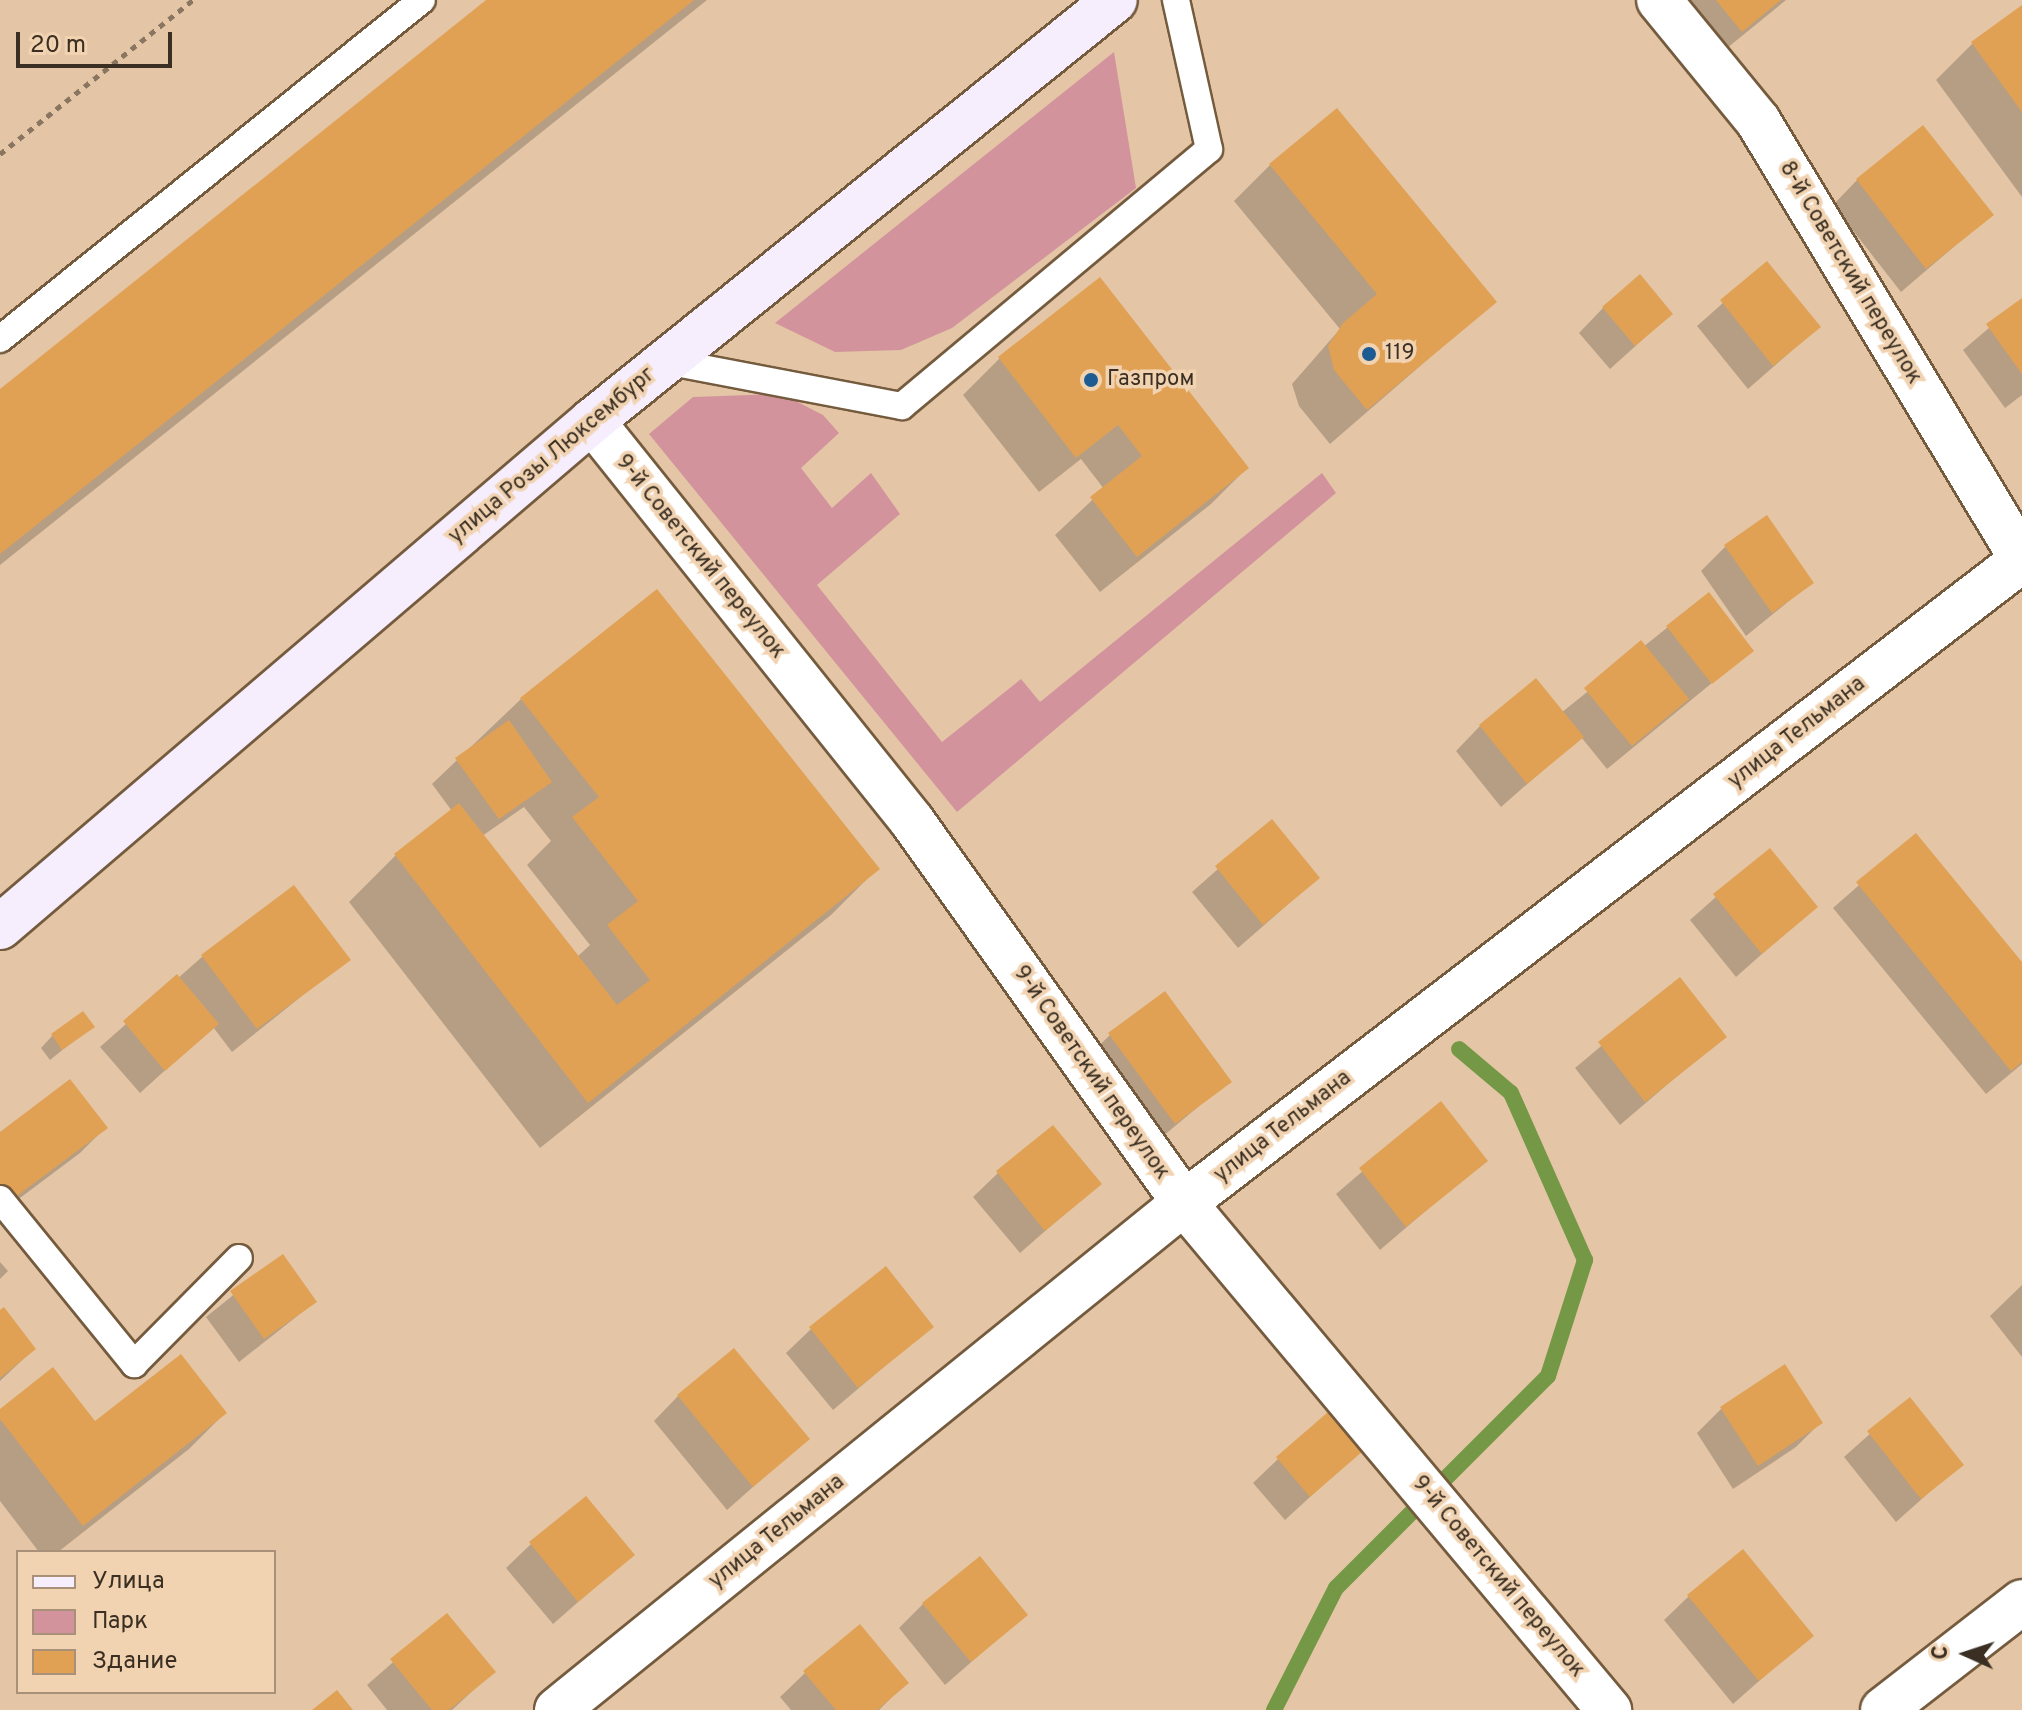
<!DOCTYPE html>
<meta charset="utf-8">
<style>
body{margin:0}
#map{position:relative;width:2022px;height:1710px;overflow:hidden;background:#e4c6a6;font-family:Overpass,sans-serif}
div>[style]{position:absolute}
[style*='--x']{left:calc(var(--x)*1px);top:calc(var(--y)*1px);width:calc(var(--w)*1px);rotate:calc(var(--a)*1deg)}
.green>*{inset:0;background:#d3939d}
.shadow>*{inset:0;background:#0003}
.stream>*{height:16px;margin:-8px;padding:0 8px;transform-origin:8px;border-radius:8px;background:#749845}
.building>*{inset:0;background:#e0a155}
.path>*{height:5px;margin-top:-2.5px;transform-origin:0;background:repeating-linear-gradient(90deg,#897560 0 6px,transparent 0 12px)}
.roads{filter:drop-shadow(2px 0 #755b3e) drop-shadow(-2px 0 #755b3e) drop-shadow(0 2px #755b3e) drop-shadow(0 -2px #755b3e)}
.service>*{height:26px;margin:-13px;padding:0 13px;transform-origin:13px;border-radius:13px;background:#fff}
.minor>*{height:44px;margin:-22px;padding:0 22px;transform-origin:22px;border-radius:22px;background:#fff}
.secondary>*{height:44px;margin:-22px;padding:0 22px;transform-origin:22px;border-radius:22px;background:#f6edfd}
.dots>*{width:22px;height:22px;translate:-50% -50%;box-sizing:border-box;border:4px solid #f1d3b2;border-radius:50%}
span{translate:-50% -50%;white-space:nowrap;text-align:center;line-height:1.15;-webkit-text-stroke:7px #f1d3b2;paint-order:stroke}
.street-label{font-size:22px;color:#3a2f22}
.poi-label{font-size:22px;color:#3a2f22}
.left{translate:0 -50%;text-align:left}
.legend{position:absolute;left:16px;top:1550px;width:260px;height:144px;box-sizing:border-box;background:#f1d3b2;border:2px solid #a89178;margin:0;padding:10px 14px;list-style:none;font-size:24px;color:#3a2f22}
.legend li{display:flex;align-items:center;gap:16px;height:40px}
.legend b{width:40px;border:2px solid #a89178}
.north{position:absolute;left:1926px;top:1614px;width:80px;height:80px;-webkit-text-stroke:6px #f1d3b2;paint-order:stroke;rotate:273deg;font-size:22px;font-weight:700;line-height:32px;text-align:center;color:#3a2f22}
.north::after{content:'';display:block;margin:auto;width:28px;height:36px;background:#3a2f22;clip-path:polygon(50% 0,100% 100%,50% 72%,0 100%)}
.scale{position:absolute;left:16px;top:32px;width:156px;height:36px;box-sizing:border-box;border:4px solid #3a2f22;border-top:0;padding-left:10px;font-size:24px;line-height:28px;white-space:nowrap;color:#3a2f22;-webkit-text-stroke:6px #f1d3b2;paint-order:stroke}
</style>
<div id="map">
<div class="green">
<div style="clip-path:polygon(1114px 52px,1136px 188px,952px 328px,901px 350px,835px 352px,775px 323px)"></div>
<div style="clip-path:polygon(782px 394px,823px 415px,839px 433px,801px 468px,832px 508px,871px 473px,900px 514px,817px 585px,942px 742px,1021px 679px,1040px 702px,1322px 473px,1336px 493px,957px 812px,649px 434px,693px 397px)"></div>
</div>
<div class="shadow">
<div style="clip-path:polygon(489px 0,707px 0,0 565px,0 391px)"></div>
<div style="clip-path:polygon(1651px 0,1786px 0,1705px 66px)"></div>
<div style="clip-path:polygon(2022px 7px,2022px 197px,1936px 80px,1972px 44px)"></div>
<div style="clip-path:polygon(1270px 165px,1494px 302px,1330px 444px,1299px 406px,1292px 384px,1340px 329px,1234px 201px)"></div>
<div style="clip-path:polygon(1857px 180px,1991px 215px,1901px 292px,1833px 205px)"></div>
<div style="clip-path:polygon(1767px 264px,1819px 327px,1748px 389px,1697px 326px)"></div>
<div style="clip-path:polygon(1100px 280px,1247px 468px,1211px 504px,1100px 592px,1055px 535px,1104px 489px,1081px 459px,1039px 492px,963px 395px,999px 359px)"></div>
<div style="clip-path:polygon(2022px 300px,2022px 395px,2005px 408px,1963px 350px)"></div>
<div style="clip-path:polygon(1603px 308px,1671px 314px,1610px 369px,1579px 333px)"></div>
<div style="clip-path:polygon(1726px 546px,1811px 583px,1746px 636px,1701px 571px)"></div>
<div style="clip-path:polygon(1668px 627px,1751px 651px,1607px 769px,1581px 737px,1501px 807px,1456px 751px,1480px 726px,1561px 713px)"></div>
<div style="clip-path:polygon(evenodd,521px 699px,877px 869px,831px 915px,540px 1148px,349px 902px,396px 855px,452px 811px,432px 784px,521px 699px,524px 807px,551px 841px,527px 865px,590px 945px,577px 957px,482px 836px,524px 807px)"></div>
<div style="clip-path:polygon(1271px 822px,1318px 878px,1238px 948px,1192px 892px)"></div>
<div style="clip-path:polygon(1916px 835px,2022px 965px,2022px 1064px,1986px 1094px,1833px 908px)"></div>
<div style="clip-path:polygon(1769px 850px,1815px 907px,1736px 977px,1690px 920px)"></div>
<div style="clip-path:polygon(203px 956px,348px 959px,232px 1052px,213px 1027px,140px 1093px,100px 1047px)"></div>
<div style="clip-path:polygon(1680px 980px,1724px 1036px,1620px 1125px,1575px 1068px)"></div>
<div style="clip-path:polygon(92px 1026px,50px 1060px,41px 1048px,52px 1036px)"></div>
<div style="clip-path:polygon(1110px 1035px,1229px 1081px,1150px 1147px,1085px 1059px)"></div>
<div style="clip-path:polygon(1441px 1104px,1485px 1160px,1380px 1250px,1336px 1194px)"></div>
<div style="clip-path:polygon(105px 1128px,80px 1153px,0 1213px,0 1134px)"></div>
<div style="clip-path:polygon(998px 1173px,1099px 1184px,1020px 1253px,973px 1197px)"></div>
<div style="clip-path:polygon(282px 1256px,315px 1302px,239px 1362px,206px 1317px)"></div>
<div style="clip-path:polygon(0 1262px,8px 1271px,0 1279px)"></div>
<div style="clip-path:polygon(2022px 1285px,2022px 1357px,1990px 1316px)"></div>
<div style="clip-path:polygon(0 1313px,34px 1349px,0 1381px)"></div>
<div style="clip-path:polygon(931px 1327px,833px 1410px,786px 1353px,811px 1329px)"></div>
<div style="clip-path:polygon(1784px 1367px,1821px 1422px,1796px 1447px,1733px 1489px,1697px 1433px,1721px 1409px)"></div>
<div style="clip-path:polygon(678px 1396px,807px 1439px,727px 1510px,654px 1421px)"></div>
<div style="clip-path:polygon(1909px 1399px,1961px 1464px,1896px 1522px,1844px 1457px)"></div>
<div style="clip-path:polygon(0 1411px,94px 1424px,225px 1413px,189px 1449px,58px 1552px,39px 1552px,0 1501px)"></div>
<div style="clip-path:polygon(1360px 1451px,1285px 1520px,1253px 1483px,1278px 1459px)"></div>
<div style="clip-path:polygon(531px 1544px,632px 1555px,553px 1624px,506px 1568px)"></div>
<div style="clip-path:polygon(1689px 1596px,1811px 1635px,1733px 1704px,1664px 1620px)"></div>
<div style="clip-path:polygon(923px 1604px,1025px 1615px,945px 1685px,899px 1628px)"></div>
<div style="clip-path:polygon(447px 1615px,493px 1672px,452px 1710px,387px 1710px,367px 1685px)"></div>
<div style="clip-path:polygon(805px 1673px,906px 1683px,879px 1710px,791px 1710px,780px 1697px)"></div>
</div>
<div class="stream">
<div style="--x:1274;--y:1710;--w:137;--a:-63.1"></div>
<div style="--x:1336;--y:1588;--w:300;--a:-45"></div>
<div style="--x:1548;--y:1376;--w:122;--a:-72.3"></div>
<div style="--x:1585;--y:1260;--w:183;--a:-113.9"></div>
<div style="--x:1511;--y:1093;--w:68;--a:-139.8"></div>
</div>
<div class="building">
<div style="clip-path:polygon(486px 0,694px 0,0 554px,0 389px)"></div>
<div style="clip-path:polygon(1716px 0,1781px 0,1742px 32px)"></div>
<div style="clip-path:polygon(2022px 5px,2022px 112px,1971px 42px)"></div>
<div style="clip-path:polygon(1337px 108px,1497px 302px,1367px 410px,1334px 370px,1328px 346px,1343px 323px,1377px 294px,1269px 164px)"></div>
<div style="clip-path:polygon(1923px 125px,1994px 215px,1926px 269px,1856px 179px)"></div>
<div style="clip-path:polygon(1767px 261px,1821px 327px,1773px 366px,1720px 300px)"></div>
<div style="clip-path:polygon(1640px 274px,1673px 314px,1635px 346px,1602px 307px)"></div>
<div style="clip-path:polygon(1100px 277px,1249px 468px,1137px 557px,1090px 497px,1142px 456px,1118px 425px,1076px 458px,998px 357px)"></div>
<div style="clip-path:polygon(2022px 298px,2022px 374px,1986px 324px)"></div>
<div style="clip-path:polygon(1767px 515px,1814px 583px,1772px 613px,1724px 545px)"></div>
<div style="clip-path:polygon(657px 589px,880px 869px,588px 1103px,394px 854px,459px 803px,617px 1005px,650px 980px,607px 925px,638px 901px,572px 817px,599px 797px,520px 698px)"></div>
<div style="clip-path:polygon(1709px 592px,1754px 651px,1712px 684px,1666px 626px)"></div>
<div style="clip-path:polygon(1641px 640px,1689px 699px,1632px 746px,1584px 688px)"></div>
<div style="clip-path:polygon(1536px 678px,1584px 737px,1527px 784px,1479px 725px)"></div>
<div style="clip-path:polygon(509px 720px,552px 782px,499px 819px,455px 758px)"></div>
<div style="clip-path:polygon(1272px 819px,1320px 878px,1263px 925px,1215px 866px)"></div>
<div style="clip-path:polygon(1916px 833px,2022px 962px,2022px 1062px,2011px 1071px,1856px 882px)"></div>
<div style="clip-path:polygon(1770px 848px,1818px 907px,1762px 954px,1713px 894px)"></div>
<div style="clip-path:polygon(294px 885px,351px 960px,257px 1029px,201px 955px)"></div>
<div style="clip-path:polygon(177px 974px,219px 1024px,165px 1071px,123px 1021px)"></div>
<div style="clip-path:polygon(1680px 977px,1727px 1037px,1645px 1102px,1598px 1042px)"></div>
<div style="clip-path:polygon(1165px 991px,1232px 1082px,1175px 1124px,1108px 1033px)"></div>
<div style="clip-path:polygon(83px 1011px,95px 1027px,62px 1050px,51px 1034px)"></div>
<div style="clip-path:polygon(70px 1079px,108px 1128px,10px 1201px,0 1187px,0 1132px)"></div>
<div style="clip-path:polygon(1441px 1101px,1488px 1161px,1406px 1227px,1359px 1168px)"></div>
<div style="clip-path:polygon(1053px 1125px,1102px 1184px,1045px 1231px,996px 1171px)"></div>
<div style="clip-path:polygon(283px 1254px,317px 1302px,264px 1339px,230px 1291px)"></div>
<div style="clip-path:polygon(886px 1266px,934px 1327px,858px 1388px,809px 1327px)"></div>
<div style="clip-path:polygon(4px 1307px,36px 1349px,0 1378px,0 1310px)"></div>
<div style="clip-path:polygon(734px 1348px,810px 1439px,753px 1487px,677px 1395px)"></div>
<div style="clip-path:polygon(181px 1354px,227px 1413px,83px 1526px,0 1419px,0 1409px,53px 1367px,95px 1421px)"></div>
<div style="clip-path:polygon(1785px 1364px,1823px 1423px,1758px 1466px,1720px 1407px)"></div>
<div style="clip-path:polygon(1910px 1397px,1964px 1465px,1921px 1499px,1867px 1431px)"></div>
<div style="clip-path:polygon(1328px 1412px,1363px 1451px,1310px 1497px,1276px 1457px)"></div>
<div style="clip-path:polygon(586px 1496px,635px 1555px,578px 1602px,529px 1542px)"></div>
<div style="clip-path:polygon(1743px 1549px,1814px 1636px,1759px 1681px,1687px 1595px)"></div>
<div style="clip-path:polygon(980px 1556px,1028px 1615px,971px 1662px,922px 1603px)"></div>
<div style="clip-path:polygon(447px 1613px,496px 1672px,449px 1710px,432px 1710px,390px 1659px)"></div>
<div style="clip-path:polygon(860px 1624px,909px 1683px,877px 1710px,836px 1710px,803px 1671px)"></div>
<div style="clip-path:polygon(337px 1690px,353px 1710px,312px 1710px)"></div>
</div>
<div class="path">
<div style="--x:0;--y:154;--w:247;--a:-38.6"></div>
</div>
<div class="roads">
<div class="service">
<div style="--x:0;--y:339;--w:541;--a:-38.78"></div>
<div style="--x:665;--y:361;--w:241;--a:10.8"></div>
<div style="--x:902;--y:406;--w:400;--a:-39.9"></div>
<div style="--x:1209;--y:149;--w:153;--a:-102.5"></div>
<div style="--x:0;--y:1199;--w:213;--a:50.9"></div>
<div style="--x:134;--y:1364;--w:149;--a:-45.3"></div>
</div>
<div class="minor">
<div style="--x:1659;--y:0;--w:156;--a:50.7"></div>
<div style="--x:1758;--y:121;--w:511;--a:58.92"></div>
<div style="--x:592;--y:421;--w:512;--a:51.34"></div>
<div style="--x:912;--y:821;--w:469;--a:54.5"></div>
<div style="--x:1184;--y:1203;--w:662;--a:50.03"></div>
<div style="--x:557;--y:1710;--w:806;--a:-38.96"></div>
<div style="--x:1184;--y:1203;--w:1056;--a:-37.5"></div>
<div style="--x:1883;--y:1710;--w:176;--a:-37.8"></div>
</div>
<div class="secondary">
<div style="--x:0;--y:927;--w:779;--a:-40.52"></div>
<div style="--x:592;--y:421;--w:671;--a:-38.83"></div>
</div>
</div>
<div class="dots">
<div style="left:1369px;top:354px;background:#1d5c92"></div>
<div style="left:1091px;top:380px;background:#1d5c92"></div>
</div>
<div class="street-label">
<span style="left:1850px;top:273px;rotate:59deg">8-й Советский переулок</span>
<span style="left:552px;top:456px;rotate:-40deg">улица Розы Люксембург</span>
<span style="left:700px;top:557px;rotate:51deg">9-й Советский переулок</span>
<span style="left:1797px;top:733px;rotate:-38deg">улица Тельмана</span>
<span style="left:1091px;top:1073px;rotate:55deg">9-й Советский переулок</span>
<span style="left:1283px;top:1127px;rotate:-38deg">улица Тельмана</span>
<span style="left:777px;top:1532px;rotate:-39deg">улица Тельмана</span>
<span style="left:1498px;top:1577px;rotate:50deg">9-й Советский переулок</span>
</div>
<div class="poi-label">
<span class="left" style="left:1385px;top:354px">119</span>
<span class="left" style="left:1107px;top:380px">Газпром</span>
</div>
<ul class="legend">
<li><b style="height:10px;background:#f6edfd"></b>Улица</li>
<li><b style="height:22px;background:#d3939d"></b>Парк</li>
<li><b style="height:22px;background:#e0a155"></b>Здание</li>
</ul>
<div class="north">С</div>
<div class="scale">20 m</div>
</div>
